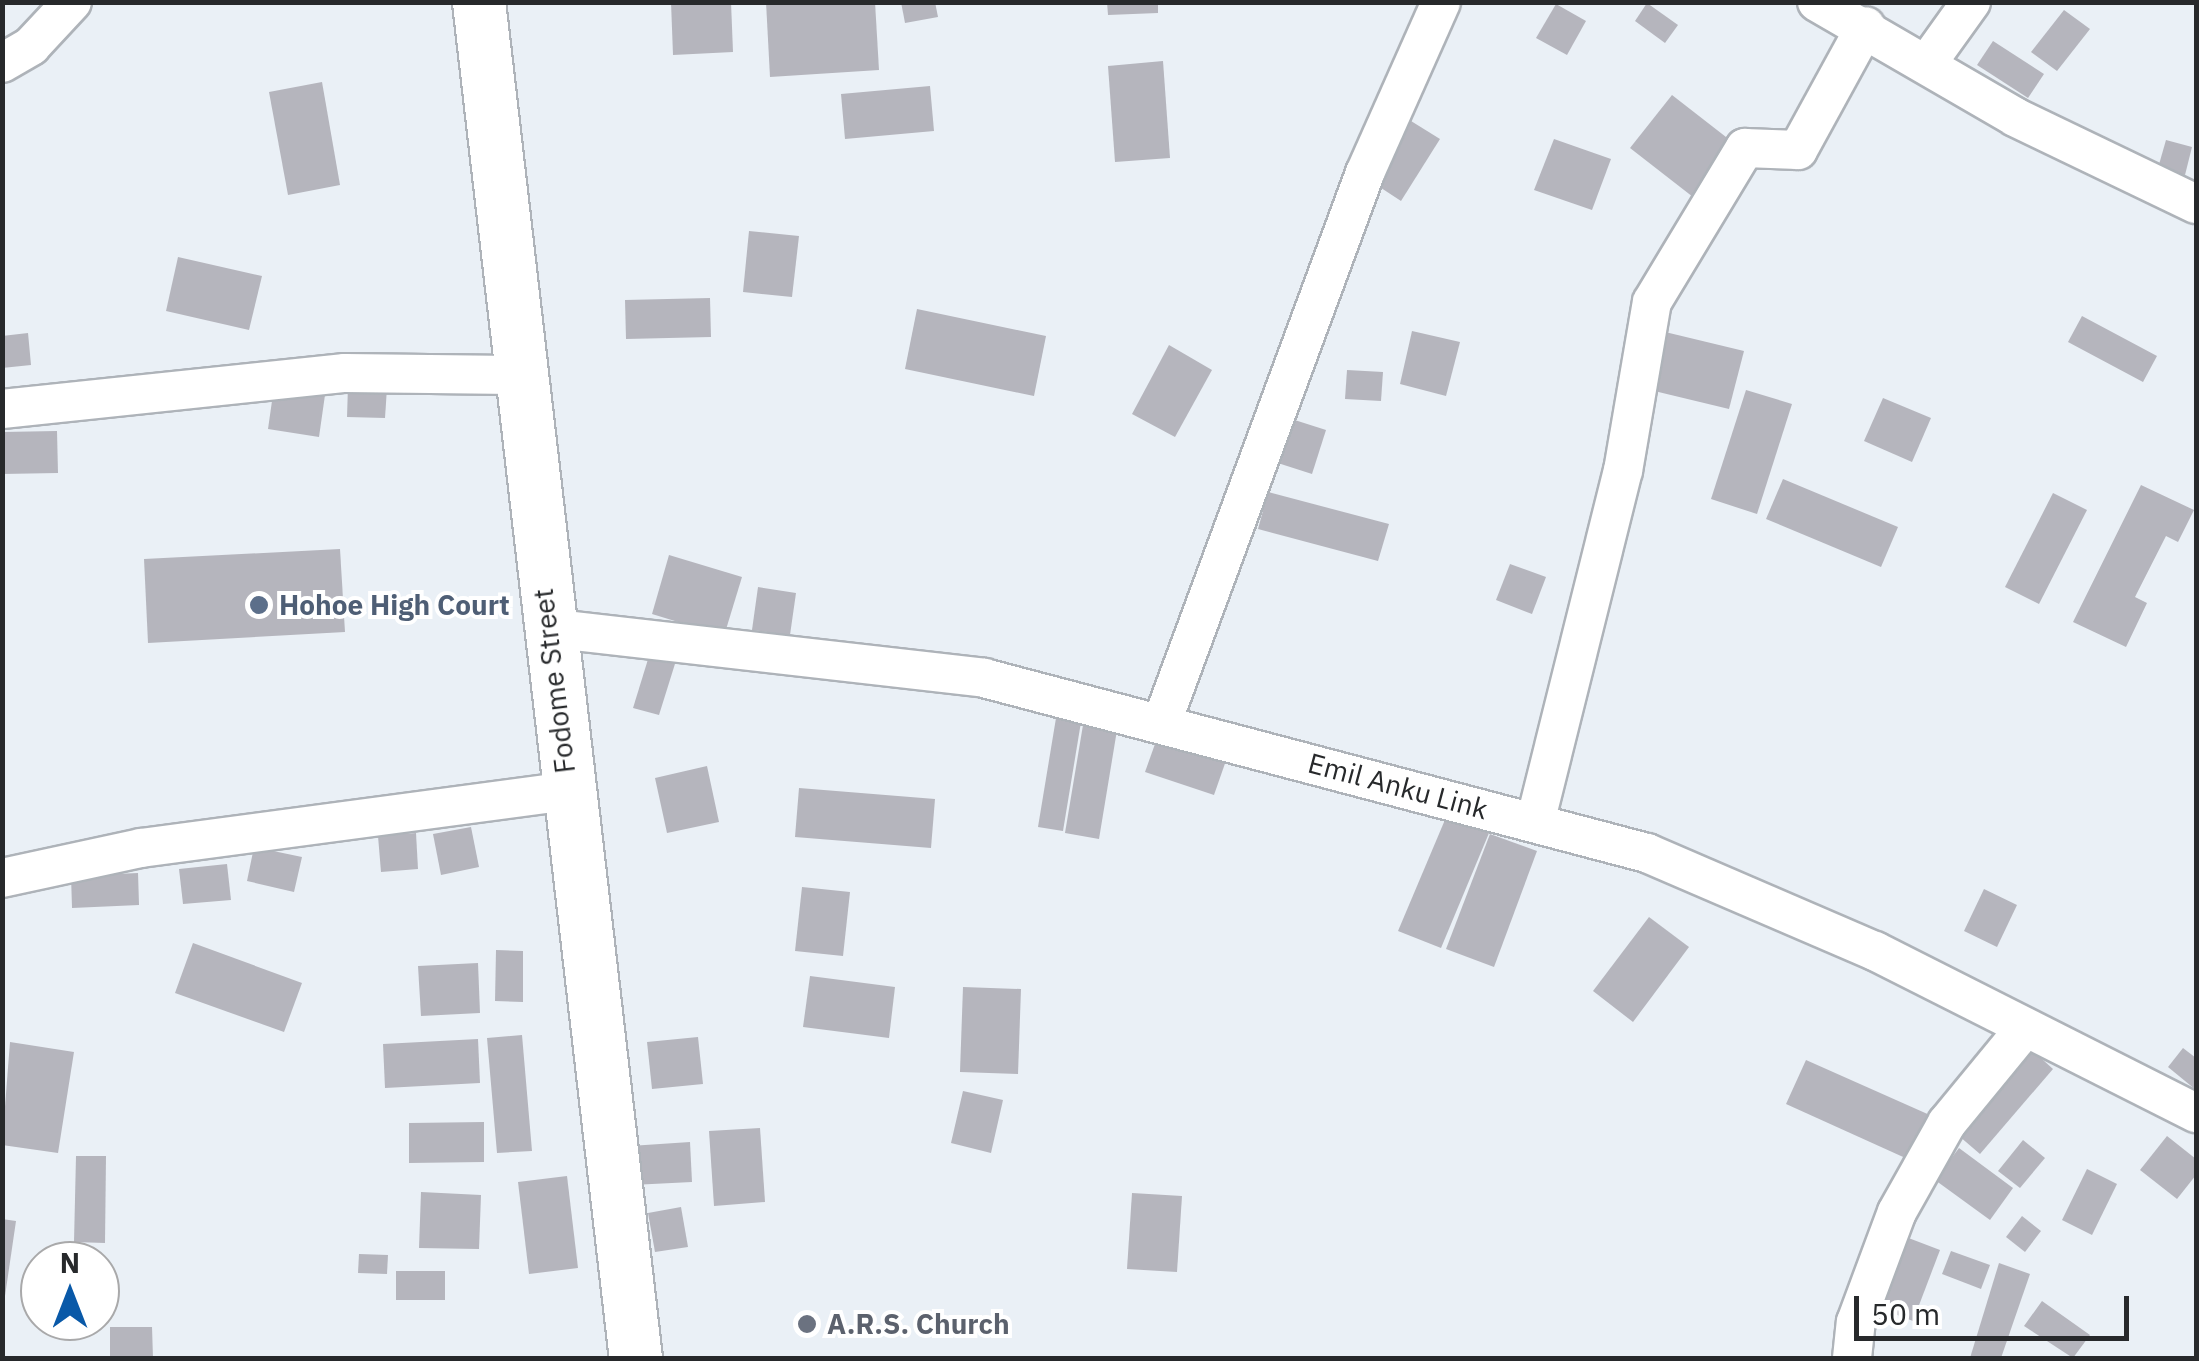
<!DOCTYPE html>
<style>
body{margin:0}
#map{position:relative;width:2199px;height:1361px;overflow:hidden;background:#eaf0f6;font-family:"IBM Plex Sans",sans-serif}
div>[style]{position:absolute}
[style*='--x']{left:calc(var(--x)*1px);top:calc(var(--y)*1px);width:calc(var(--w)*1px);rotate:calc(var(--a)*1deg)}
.building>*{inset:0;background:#b5b5bd}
.roads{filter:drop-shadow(2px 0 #aeb3b9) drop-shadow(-2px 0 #aeb3b9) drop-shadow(0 2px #aeb3b9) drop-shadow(0 -2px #aeb3b9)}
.street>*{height:38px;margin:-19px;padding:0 19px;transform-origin:19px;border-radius:19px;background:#fff}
.secondary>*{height:52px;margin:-26px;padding:0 26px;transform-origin:26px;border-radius:26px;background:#fff}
.dots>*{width:28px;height:28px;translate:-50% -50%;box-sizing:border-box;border:5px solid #fff;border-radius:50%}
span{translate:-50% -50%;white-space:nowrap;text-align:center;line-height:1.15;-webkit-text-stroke:8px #fff;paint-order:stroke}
.service-label{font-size:28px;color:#4e5e75;font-weight:700}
.left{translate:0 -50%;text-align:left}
.street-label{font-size:28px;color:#27292b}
.worship-label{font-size:28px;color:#5b616d;font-weight:700}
.frame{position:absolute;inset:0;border:5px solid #27292b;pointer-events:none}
.north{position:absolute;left:20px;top:1241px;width:100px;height:100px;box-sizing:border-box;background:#fff;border:2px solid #a9a9aa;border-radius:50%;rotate:0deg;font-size:28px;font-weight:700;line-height:40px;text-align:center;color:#27292b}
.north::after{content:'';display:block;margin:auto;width:35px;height:45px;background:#0959a8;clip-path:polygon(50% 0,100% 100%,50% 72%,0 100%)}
.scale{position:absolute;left:1854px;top:1296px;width:275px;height:45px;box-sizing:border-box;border:5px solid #27292b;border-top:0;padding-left:12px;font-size:30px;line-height:35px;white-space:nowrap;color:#27292b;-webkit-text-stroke:8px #fff;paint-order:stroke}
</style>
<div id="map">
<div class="building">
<div style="clip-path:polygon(671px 2px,731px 2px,733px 52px,673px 55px)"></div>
<div style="clip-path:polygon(766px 2px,875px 2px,879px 70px,770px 77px)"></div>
<div style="clip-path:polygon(901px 2px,935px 2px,938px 17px,905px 23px)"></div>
<div style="clip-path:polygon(1107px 2px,1158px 2px,1158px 13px,1108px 15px)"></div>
<div style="clip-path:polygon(1647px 3px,1678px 25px,1665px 43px,1635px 21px)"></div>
<div style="clip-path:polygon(1556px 4px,1586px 21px,1567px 55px,1536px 38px)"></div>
<div style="clip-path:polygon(2064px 10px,2090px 29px,2057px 71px,2031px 52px)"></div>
<div style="clip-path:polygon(1993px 41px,2044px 74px,2028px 98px,1977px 65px)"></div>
<div style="clip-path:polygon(1163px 61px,1170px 158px,1115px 162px,1108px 66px)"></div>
<div style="clip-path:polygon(322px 82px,340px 185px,288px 195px,269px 92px)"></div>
<div style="clip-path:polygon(930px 86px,934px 131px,845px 139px,841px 94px)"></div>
<div style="clip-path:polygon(1672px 95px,1735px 144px,1693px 197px,1630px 148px)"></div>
<div style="clip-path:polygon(1411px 121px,1440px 139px,1401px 201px,1372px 182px)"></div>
<div style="clip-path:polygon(1554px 139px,1611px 159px,1592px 210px,1534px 190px)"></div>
<div style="clip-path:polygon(2166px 140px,2192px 147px,2185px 175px,2158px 168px)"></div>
<div style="clip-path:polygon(749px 231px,799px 236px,792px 297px,743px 292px)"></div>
<div style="clip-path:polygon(178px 257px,262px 276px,249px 330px,166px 311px)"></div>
<div style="clip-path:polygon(710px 298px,711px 337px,626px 339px,625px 300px)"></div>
<div style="clip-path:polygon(917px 309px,1046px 336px,1034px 396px,905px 369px)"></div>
<div style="clip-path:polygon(2082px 316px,2157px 356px,2143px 382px,2068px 342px)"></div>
<div style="clip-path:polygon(1412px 331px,1460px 342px,1446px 396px,1400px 384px)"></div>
<div style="clip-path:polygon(1661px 331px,1744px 351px,1729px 409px,1646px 389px)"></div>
<div style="clip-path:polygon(28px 333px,31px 365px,2px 368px,2px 336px)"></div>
<div style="clip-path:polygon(1169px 345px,1212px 370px,1175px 437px,1132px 414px)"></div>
<div style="clip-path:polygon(1347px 370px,1383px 372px,1381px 401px,1345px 399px)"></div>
<div style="clip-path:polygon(348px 386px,387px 388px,385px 418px,347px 417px)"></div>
<div style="clip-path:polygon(274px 387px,325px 395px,319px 437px,268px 429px)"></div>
<div style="clip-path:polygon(1746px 390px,1792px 404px,1757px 514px,1711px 499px)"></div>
<div style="clip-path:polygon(1883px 398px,1931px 418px,1912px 462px,1864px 441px)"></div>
<div style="clip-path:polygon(1279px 415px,1326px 430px,1312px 474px,1265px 459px)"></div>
<div style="clip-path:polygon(57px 431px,58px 473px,2px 474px,2px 432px)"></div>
<div style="clip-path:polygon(1783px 479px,1898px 527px,1881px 567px,1766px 519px)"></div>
<div style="clip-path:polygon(2141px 485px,2194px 510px,2178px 542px,2166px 536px,2135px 597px,2147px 603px,2126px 647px,2073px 622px)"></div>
<div style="clip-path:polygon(1268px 492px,1389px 524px,1378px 561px,1258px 529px)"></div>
<div style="clip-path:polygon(2053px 493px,2087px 510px,2039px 604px,2005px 587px)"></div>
<div style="clip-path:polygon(340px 549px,345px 632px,148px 643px,144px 559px)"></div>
<div style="clip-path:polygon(669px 555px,742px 577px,724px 636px,652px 614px)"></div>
<div style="clip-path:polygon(1510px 564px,1546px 577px,1532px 614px,1496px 600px)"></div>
<div style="clip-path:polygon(758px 587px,796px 593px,790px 635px,752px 630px)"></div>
<div style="clip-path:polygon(653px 643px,679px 651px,659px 715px,633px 708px)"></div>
<div style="clip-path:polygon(1057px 712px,1082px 716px,1063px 831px,1038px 827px)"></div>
<div style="clip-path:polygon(1084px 719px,1118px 724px,1099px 839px,1065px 833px)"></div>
<div style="clip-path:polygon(1160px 730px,1229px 752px,1214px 795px,1145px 772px)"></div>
<div style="clip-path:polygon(707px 766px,719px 822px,667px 833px,655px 778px)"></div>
<div style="clip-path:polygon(799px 788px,935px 799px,931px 848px,795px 837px)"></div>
<div style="clip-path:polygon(1447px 815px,1489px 833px,1441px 948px,1398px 931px)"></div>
<div style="clip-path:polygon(471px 827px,479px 867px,441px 875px,433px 834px)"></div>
<div style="clip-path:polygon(416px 833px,418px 869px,381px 872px,378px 836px)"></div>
<div style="clip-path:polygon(1490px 834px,1537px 851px,1494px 967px,1446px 949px)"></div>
<div style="clip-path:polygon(254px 847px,302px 857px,294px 892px,247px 881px)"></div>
<div style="clip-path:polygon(227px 864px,231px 900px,183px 904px,179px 869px)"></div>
<div style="clip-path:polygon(138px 873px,139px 905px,72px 908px,71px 876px)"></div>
<div style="clip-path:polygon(802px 887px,850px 892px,843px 956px,795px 951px)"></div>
<div style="clip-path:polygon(1984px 889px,2017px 905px,1997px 947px,1964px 931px)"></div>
<div style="clip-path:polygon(1649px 917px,1689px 947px,1633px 1022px,1593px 991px)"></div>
<div style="clip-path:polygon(193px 943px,302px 983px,284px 1032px,175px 993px)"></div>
<div style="clip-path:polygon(496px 950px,523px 951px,523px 1002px,495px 1001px)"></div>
<div style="clip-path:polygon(478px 963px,480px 1013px,421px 1016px,418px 966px)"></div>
<div style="clip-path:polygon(810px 976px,895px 987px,889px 1038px,803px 1027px)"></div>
<div style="clip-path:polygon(963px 987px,1021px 989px,1018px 1074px,960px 1072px)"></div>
<div style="clip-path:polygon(522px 1035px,532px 1151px,497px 1153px,487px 1038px)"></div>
<div style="clip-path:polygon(698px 1037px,703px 1084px,652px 1089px,647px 1042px)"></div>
<div style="clip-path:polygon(478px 1039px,480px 1083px,385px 1088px,383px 1044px)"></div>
<div style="clip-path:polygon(10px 1042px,74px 1052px,58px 1153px,2px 1145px)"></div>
<div style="clip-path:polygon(2183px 1048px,2196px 1058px,2196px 1090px,2168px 1067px)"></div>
<div style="clip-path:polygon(2032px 1050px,2053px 1069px,1980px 1154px,1959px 1136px)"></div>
<div style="clip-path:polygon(1806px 1060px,1932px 1116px,1912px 1161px,1786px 1104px)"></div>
<div style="clip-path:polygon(963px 1091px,1003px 1100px,991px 1153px,951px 1143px)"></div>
<div style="clip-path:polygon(484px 1122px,484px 1162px,409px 1163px,409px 1123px)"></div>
<div style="clip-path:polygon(760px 1128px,765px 1202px,714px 1206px,709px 1131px)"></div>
<div style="clip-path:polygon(2167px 1136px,2196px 1159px,2196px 1175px,2177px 1199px,2140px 1170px)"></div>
<div style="clip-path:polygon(2023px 1140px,2045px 1158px,2020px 1188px,1998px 1171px)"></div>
<div style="clip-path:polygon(690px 1142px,692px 1182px,632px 1185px,630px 1146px)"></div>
<div style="clip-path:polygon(1959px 1148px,2013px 1188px,1990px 1220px,1935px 1180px)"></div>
<div style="clip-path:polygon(76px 1156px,106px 1156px,105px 1243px,74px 1242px)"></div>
<div style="clip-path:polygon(2087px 1169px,2117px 1184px,2092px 1235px,2062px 1220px)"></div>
<div style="clip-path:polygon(567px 1176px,578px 1268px,529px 1274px,518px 1182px)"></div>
<div style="clip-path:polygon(421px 1192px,481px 1195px,479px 1249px,419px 1248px)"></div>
<div style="clip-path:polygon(1132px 1193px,1182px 1196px,1177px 1272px,1127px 1269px)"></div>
<div style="clip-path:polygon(681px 1207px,688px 1247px,655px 1252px,648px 1213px)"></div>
<div style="clip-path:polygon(2022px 1216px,2041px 1231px,2025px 1252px,2006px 1237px)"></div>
<div style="clip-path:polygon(2px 1219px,16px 1221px,5px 1296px,2px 1295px)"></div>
<div style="clip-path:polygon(1898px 1234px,1940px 1250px,1913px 1321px,1871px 1305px)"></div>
<div style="clip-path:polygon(1951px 1251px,1990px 1265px,1981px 1289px,1942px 1274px)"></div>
<div style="clip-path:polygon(359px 1254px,388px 1255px,387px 1274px,358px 1273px)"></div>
<div style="clip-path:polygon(1999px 1263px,2030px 1274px,2001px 1358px,1970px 1358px)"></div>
<div style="clip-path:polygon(396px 1271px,445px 1271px,445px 1300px,396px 1300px)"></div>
<div style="clip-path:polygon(2042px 1301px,2090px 1335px,2073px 1358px,2024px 1326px)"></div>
<div style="clip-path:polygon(110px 1327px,152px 1327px,153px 1358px,110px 1358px)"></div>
</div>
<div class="roads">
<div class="street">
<div style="--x:1817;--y:2;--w:229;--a:30.1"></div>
<div style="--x:2015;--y:117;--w:201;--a:25.7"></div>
<div style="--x:1928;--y:62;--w:74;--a:-54.4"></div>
<div style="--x:2;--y:63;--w:34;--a:-30"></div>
<div style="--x:31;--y:46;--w:60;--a:-47"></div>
<div style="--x:2;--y:409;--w:345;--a:-6"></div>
<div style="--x:345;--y:373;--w:174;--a:0.7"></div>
<div style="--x:548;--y:628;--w:439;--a:6.5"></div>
<div style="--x:984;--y:678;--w:686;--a:14.79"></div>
<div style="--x:1647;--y:853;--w:248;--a:23.3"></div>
<div style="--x:1875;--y:951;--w:360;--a:26.8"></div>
<div style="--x:1162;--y:722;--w:585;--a:-69.71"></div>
<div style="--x:1365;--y:173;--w:187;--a:-66"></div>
<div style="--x:1535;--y:823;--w:363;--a:-76"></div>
<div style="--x:1623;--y:471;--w:171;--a:-80.3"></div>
<div style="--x:1652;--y:302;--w:180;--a:-58.9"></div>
<div style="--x:1745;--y:148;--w:53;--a:2.2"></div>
<div style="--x:1798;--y:150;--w:141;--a:-61.3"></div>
<div style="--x:2;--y:878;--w:142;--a:-12.2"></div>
<div style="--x:141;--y:848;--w:431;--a:-7.6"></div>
<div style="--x:1852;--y:1358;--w:36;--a:-84"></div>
<div style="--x:1856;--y:1322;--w:117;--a:-69.6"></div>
<div style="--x:1897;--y:1212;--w:102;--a:-60.7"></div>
<div style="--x:1947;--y:1123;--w:123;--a:-50.6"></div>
</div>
<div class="secondary">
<div style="--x:479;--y:2;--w:1365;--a:83.4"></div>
</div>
</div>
<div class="dots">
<div style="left:259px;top:605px;background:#5c6f8a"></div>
<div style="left:807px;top:1324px;background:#6b7280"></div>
</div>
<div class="service-label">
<span class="left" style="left:279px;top:605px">Hohoe High Court</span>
</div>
<div class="street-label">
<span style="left:554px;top:681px;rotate:-97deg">Fodome Street</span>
<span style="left:1398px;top:786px;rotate:15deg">Emil Anku Link</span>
</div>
<div class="worship-label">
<span class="left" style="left:827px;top:1324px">A.R.S. Church</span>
</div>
<div class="frame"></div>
<div class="north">N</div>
<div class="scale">50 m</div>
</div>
